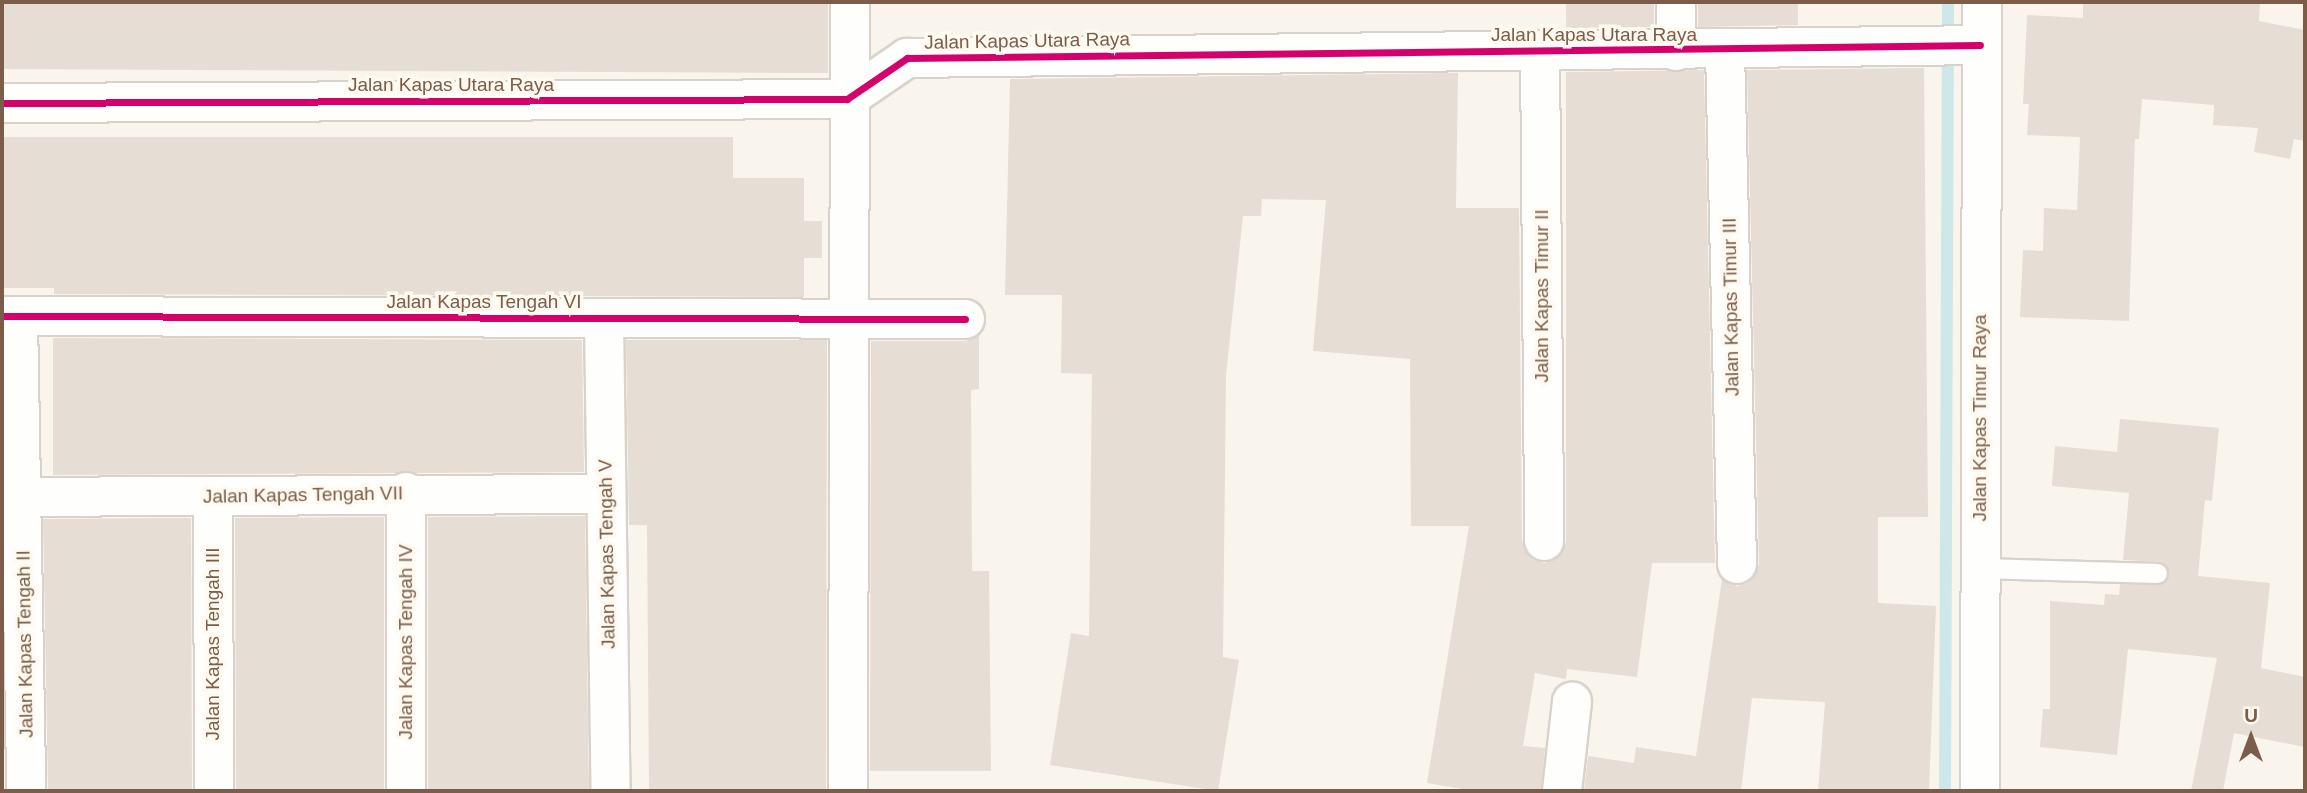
<!DOCTYPE html>
<style>
body{margin:0}
#map{position:relative;width:2307px;height:793px;overflow:hidden;background:#f9f5ed;font-family:Arial,sans-serif}
div>[style]{position:absolute}
[style*='--x']{left:calc(var(--x)*1px);top:calc(var(--y)*1px);width:calc(var(--w)*1px);rotate:calc(var(--a)*1deg)}
.stream>*{height:12px;margin:-6px;padding:0 6px;transform-origin:6px;border-radius:6px;background:#cde7eb}
.building>*{inset:0;background:#e6ddd4}
.roads{filter:drop-shadow(2px 0 #d9d2cb) drop-shadow(-2px 0 #d9d2cb) drop-shadow(0 2px #d9d2cb) drop-shadow(0 -2px #d9d2cb)}
.lane>*{height:19px;margin:-9.5px;padding:0 9.5px;transform-origin:9.5px;border-radius:9.5px;background:#fefefc}
.street>*{height:38px;margin:-19px;padding:0 19px;transform-origin:19px;border-radius:19px;background:#fefefc}
.secondary>*{height:38px;margin:-19px;padding:0 19px;transform-origin:19px;border-radius:19px;background:#fefefc}
.cycleway>*{height:7px;margin:-3.5px;padding:0 3.5px;transform-origin:3.5px;border-radius:3.5px;background:#d6006c}
span{translate:-50% -50%;white-space:nowrap;text-align:center;line-height:1.15;-webkit-text-stroke:7px #fffaf0;paint-order:stroke}
.street-label{font-size:19px;color:#7b5d49}
.frame{position:absolute;inset:0;border:4px solid #7b5d49;pointer-events:none}
.north{position:absolute;left:2216px;top:702px;width:70px;height:70px;-webkit-text-stroke:5px #fffaf0;paint-order:stroke;rotate:0deg;font-size:19px;font-weight:700;line-height:28px;text-align:center;color:#7b5d49}
.north::after{content:'';display:block;margin:auto;width:24px;height:32px;background:#7b5d49;clip-path:polygon(50% 0,100% 100%,50% 72%,0 100%)}
</style>
<div id="map">
<div class="stream">
<div style="--x:1945;--y:791;--w:789;--a:-89.78"></div>
</div>
<div class="building">
<div style="clip-path:polygon(2px 2px,828px 2px,828px 73px,2px 69px)"></div>
<div style="clip-path:polygon(1566px 2px,1654px 2px,1654px 27px,1566px 28px)"></div>
<div style="clip-path:polygon(1698px 2px,1798px 2px,1798px 25px,1698px 27px)"></div>
<div style="clip-path:polygon(2083px 2px,2260px 2px,2259px 21px,2305px 30px,2305px 141px,2294px 139px,2290px 159px,2254px 152px,2258px 128px,2213px 125px,2214px 105px,2142px 99px,2139px 139px,2135px 139px,2129px 321px,2020px 317px,2023px 250px,2043px 251px,2044px 208px,2077px 210px,2080px 137px,2027px 135px,2029px 104px,2023px 104px,2027px 15px,2083px 18px)"></div>
<div style="clip-path:polygon(1924px 68px,1928px 517px,1878px 517px,1878px 603px,1936px 606px,1929px 791px,1818px 791px,1825px 702px,1752px 698px,1741px 791px,1584px 791px,1588px 756px,1634px 763px,1636px 747px,1696px 756px,1722px 579px,1737px 586px,1748px 583px,1759px 564px,1747px 70px)"></div>
<div style="clip-path:polygon(1704px 70px,1715px 563px,1652px 563px,1637px 677px,1567px 669px,1566px 679px,1535px 673px,1523px 746px,1545px 748px,1541px 791px,1474px 791px,1427px 783px,1469px 526px,1411px 526px,1410px 359px,1313px 351px,1326px 200px,1262px 199px,1261px 216px,1243px 216px,1226px 375px,1223px 657px,1239px 660px,1218px 791px,1050px 765px,1071px 633px,1089px 636px,1092px 374px,1061px 373px,1062px 295px,1005px 295px,1010px 79px,1458px 73px,1456px 208px,1519px 208px,1522px 541px,1533px 560px,1545px 563px,1563px 552px,1566px 541px,1566px 72px)"></div>
<div style="clip-path:polygon(2px 137px,733px 137px,733px 178px,804px 178px,804px 221px,822px 221px,822px 258px,804px 258px,804px 297px,54px 294px,54px 288px,2px 288px)"></div>
<div style="clip-path:polygon(979px 336px,979px 389px,971px 390px,972px 571px,989px 571px,991px 771px,870px 771px,871px 341px,965px 341px)"></div>
<div style="clip-path:polygon(53px 338px,582px 340px,584px 472px,53px 475px)"></div>
<div style="clip-path:polygon(626px 340px,827px 340px,826px 791px,649px 791px,647px 525px,629px 525px)"></div>
<div style="clip-path:polygon(2120px 419px,2219px 428px,2212px 501px,2205px 500px,2198px 576px,2270px 583px,2261px 668px,2305px 677px,2305px 747px,2234px 733px,2223px 791px,2191px 791px,2217px 658px,2128px 649px,2117px 755px,2040px 747px,2043px 709px,2050px 709px,2050px 601px,2104px 605px,2105px 594px,2119px 595px,2120px 584px,2157px 585px,2169px 574px,2163px 562px,2123px 560px,2129px 493px,2052px 486px,2055px 446px,2117px 452px)"></div>
<div style="clip-path:polygon(585px 516px,589px 791px,428px 791px,428px 517px)"></div>
<div style="clip-path:polygon(384px 517px,384px 791px,236px 791px,235px 518px)"></div>
<div style="clip-path:polygon(191px 518px,192px 791px,48px 791px,43px 519px)"></div>
<div style="clip-path:polygon(2px 651px,4px 791px,2px 791px)"></div>
</div>
<div class="roads">
<div class="lane">
<div style="--x:1980;--y:568;--w:177;--a:1.6"></div>
</div>
<div class="street">
<div style="--x:1676;--y:2;--w:49;--a:90"></div>
<div style="--x:1725;--y:50;--w:514;--a:88.66"></div>
<div style="--x:1540;--y:51;--w:490;--a:89.5"></div>
<div style="--x:2;--y:103;--w:845;--a:-0.27"></div>
<div style="--x:847;--y:99;--w:73;--a:-34.3"></div>
<div style="--x:907;--y:58;--w:1073;--a:-0.69"></div>
<div style="--x:2;--y:316;--w:963;--a:0.18"></div>
<div style="--x:18;--y:316;--w:475;--a:89"></div>
<div style="--x:604;--y:318;--w:473;--a:89.2"></div>
<div style="--x:2;--y:497;--w:603;--a:-0.29"></div>
<div style="--x:213;--y:497;--w:294;--a:89.8"></div>
<div style="--x:406;--y:791;--w:299;--a:-90"></div>
<div style="--x:848;--y:791;--w:789;--a:-89.85"></div>
<div style="--x:1562;--y:791;--w:90;--a:-83.6"></div>
</div>
<div class="secondary">
<div style="--x:1980;--y:791;--w:789;--a:-89.85"></div>
</div>
</div>
<div class="cycleway">
<div style="--x:2;--y:103;--w:845;--a:-0.27"></div>
<div style="--x:847;--y:99;--w:73;--a:-34.3"></div>
<div style="--x:907;--y:58;--w:1073;--a:-0.69"></div>
<div style="--x:2;--y:316;--w:963;--a:0.18"></div>
</div>
<div class="street-label">
<span style="left:1594px;top:35px">Jalan Kapas Utara Raya</span>
<span style="left:1027px;top:41px;rotate:-1deg">Jalan Kapas Utara Raya</span>
<span style="left:451px;top:85px">Jalan Kapas Utara Raya</span>
<span style="left:1542px;top:296px;rotate:-90deg">Jalan Kapas Timur II</span>
<span style="left:484px;top:302px">Jalan Kapas Tengah VI</span>
<span style="left:1731px;top:307px;rotate:-91deg">Jalan Kapas Timur III</span>
<span style="left:1980px;top:418px;rotate:-90deg">Jalan Kapas Timur Raya</span>
<span style="left:303px;top:495px;rotate:-1deg">Jalan Kapas Tengah VII</span>
<span style="left:607px;top:554px;rotate:-91deg">Jalan Kapas Tengah V</span>
<span style="left:406px;top:642px;rotate:-90deg">Jalan Kapas Tengah IV</span>
<span style="left:25px;top:644px;rotate:-91deg">Jalan Kapas Tengah II</span>
<span style="left:213px;top:644px;rotate:-90deg">Jalan Kapas Tengah III</span>
</div>
<div class="frame"></div>
<div class="north">U</div>
</div>
